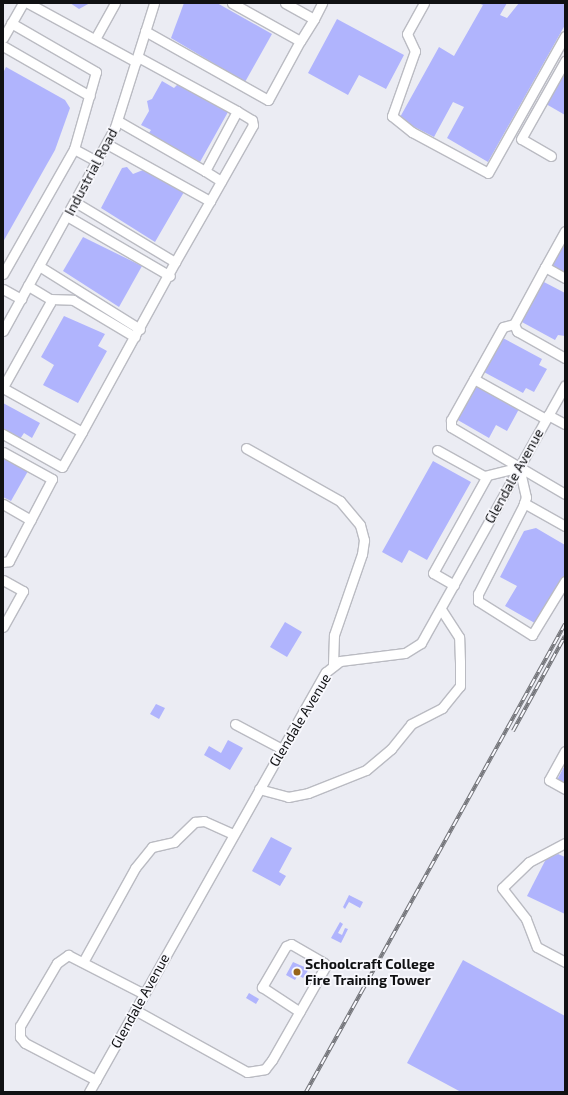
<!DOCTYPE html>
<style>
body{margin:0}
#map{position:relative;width:568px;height:1095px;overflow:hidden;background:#ebecf3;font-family:"Exo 2",sans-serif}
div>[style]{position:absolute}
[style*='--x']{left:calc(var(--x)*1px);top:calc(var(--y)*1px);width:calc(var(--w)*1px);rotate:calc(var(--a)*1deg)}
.building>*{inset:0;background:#b0b4fd}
.roads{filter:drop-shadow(1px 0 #babbc2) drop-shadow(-1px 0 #babbc2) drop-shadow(0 1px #babbc2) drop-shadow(0 -1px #babbc2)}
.minor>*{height:9px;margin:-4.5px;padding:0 4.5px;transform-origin:4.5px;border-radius:4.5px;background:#fff}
.rail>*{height:4px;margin-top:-2px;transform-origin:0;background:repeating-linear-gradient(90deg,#f9f9fe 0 8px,#737479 0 16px);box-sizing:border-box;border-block:1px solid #737479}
.dots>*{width:11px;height:11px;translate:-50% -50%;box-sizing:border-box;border:2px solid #f9f9fe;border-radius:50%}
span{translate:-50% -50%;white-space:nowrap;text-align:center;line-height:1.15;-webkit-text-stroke:3.5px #f9f9fe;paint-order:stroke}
.street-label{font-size:14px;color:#101113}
.poi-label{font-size:14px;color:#101113;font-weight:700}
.left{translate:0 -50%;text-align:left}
.frame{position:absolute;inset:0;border:4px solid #101113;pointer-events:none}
</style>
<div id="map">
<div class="building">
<div style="clip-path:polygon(70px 3px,90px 3px,79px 9px)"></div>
<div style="clip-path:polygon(184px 3px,217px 3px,272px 34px,245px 82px,171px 38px)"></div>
<div style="clip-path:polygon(478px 3px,507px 3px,500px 15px,507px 18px,519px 3px,565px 3px,565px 25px,488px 162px,447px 138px,464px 107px,453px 102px,434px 137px,399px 119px,439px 47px,454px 56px,483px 5px)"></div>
<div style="clip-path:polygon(337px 19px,404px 55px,386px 89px,359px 75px,348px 95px,308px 73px)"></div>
<div style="clip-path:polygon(6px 67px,65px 100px,70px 108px,55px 150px,3px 242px,3px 73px)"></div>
<div style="clip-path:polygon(565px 70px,565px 115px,546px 104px)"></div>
<div style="clip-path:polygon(162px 81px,174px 88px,178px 84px,228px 112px,200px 162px,149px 133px,151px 130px,141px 125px,149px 111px,147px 101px,152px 99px)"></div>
<div style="clip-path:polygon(127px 167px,133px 174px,143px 170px,184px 192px,155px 242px,101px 208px,122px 168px)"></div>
<div style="clip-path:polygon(83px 237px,142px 266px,119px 307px,63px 271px)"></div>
<div style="clip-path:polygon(565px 240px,565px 275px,550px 267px)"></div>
<div style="clip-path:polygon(542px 281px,565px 293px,565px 336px,558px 335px,555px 340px,520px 321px)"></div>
<div style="clip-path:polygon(64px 316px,105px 334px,98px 346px,107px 351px,78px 403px,43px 385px,54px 365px,41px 357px)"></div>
<div style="clip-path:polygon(501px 337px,542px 359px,539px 365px,547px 369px,534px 392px,526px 388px,523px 393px,482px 371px)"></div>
<div style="clip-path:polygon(475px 385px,519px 409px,507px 431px,496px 425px,489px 438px,456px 419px)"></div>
<div style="clip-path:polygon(3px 403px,40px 423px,32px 438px,24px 433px,20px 439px,3px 429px)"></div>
<div style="clip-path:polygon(3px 458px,28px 471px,11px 501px,3px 497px)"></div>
<div style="clip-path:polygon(433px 461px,471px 482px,427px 560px,409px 550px,402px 563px,382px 552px)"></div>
<div style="clip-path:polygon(536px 528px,565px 545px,565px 581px,540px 626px,505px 606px,517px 586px,500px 577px,524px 531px)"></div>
<div style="clip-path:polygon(285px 622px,302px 632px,287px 657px,270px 647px)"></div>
<div style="clip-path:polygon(156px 704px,165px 708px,159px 719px,150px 714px)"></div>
<div style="clip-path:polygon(228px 740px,243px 748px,230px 770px,204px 755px,209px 746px,221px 753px)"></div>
<div style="clip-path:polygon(565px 765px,565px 784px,557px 780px)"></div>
<div style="clip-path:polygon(271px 837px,292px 848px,279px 872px,286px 876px,280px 886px,252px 871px)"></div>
<div style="clip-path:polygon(558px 854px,565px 857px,565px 914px,527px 896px,546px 859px)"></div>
<div style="clip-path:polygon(349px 895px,363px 902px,360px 908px,349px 902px,345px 909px,343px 907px)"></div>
<div style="clip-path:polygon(340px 922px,343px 924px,338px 933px,342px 935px,345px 928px,348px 929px,341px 943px,331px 938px)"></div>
<div style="clip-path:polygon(463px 960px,565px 1016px,565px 1092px,461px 1092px,407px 1063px)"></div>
<div style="clip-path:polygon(293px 962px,309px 969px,303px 978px,298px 975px,295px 980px,286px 975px)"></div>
<div style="clip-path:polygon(249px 993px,259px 999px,256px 1004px,246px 998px)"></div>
</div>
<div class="roads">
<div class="minor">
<div style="--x:28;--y:3;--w:123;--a:28.6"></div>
<div style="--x:285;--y:3;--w:33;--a:29"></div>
<div style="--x:314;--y:19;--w:26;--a:122"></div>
<div style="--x:424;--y:3;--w:35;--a:119"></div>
<div style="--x:407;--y:34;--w:19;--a:65"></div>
<div style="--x:415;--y:51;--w:69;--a:109.5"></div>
<div style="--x:392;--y:116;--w:26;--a:39"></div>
<div style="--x:412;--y:132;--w:86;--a:28.3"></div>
<div style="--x:488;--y:173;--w:157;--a:-60.7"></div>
<div style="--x:314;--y:19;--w:18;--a:-63"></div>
<div style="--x:145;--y:31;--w:141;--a:29.3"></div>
<div style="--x:268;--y:100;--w:67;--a:-61.5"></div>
<div style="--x:300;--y:41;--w:78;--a:-150.8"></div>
<div style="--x:3;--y:38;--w:40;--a:-60.3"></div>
<div style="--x:95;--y:39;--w:41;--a:-60.9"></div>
<div style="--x:3;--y:46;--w:100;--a:29.9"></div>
<div style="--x:118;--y:121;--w:100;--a:29.9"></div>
<div style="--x:205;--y:171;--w:68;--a:-61.9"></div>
<div style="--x:237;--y:111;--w:113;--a:-151.4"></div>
<div style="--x:107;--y:144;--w:118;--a:29"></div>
<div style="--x:210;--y:201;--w:70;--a:119.8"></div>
<div style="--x:74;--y:149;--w:27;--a:28"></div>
<div style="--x:551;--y:156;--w:34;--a:-150"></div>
<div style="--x:521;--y:139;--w:90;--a:-60.6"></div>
<div style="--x:205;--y:171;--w:19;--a:32"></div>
<div style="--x:210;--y:201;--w:87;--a:-60.5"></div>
<div style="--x:253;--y:125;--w:5;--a:-101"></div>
<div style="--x:252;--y:120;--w:17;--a:-149"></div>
<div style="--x:75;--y:202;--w:117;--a:31"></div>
<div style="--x:175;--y:262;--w:194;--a:118.7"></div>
<div style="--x:67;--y:216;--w:119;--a:30.2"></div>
<div style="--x:565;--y:231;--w:41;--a:119.1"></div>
<div style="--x:545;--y:267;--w:23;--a:29"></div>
<div style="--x:39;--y:266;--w:119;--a:32"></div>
<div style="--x:545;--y:267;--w:65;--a:118.5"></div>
<div style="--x:514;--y:324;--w:8;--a:67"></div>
<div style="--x:517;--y:331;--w:55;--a:29.4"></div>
<div style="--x:3;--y:274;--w:144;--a:-60.4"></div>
<div style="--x:74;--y:149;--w:80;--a:-74.1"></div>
<div style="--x:96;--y:72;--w:98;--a:-150"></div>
<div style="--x:3;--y:289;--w:21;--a:29"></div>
<div style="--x:50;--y:299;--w:23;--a:2"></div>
<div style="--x:73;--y:300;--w:72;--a:30.8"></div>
<div style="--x:514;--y:324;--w:11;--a:165"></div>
<div style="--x:503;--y:327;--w:107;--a:119.2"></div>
<div style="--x:451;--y:420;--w:7;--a:90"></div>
<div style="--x:451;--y:427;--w:132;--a:30.4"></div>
<div style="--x:3;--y:331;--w:233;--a:-61.2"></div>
<div style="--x:115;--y:127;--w:130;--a:-72.5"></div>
<div style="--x:474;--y:379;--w:82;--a:29.1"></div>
<div style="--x:3;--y:387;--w:96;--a:-60.8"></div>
<div style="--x:50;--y:303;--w:4;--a:-90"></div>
<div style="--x:50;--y:299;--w:26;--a:-149"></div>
<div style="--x:3;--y:388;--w:90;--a:29.1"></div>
<div style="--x:82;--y:432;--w:40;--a:119.7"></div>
<div style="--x:62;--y:467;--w:68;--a:-150.8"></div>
<div style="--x:548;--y:415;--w:19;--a:28"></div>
<div style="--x:246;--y:448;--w:108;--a:29.4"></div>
<div style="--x:340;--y:501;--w:31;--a:50"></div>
<div style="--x:360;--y:525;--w:16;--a:75"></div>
<div style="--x:364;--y:540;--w:14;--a:98"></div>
<div style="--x:362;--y:554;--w:86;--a:109.1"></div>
<div style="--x:334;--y:635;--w:30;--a:92"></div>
<div style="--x:437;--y:450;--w:54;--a:29"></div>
<div style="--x:484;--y:476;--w:36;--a:-14"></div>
<div style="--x:3;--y:452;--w:56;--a:28.9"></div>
<div style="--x:52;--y:479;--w:93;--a:117.7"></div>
<div style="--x:9;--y:561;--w:6;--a:171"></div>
<div style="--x:519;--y:467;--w:31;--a:77"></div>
<div style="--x:526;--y:497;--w:9;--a:108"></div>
<div style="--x:523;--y:506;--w:99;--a:117.1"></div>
<div style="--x:478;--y:594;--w:7;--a:90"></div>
<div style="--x:478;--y:601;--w:64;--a:32.2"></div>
<div style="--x:532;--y:635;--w:63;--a:-58.6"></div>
<div style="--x:524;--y:503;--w:47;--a:29.3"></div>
<div style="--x:3;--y:504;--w:32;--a:30"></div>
<div style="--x:3;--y:580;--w:23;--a:29"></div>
<div style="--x:23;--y:591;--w:41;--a:119.1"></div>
<div style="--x:454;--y:585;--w:24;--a:-150"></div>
<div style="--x:433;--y:573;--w:111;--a:-60.9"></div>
<div style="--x:235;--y:724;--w:53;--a:28"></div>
<div style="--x:565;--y:751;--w:33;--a:119"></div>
<div style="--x:549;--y:780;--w:18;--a:29"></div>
<div style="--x:259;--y:789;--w:30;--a:15"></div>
<div style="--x:288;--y:797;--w:20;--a:-11"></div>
<div style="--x:308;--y:793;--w:62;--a:-21.6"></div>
<div style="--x:366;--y:770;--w:33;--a:-40"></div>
<div style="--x:391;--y:749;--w:32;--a:-51"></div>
<div style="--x:411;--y:724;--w:35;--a:-27"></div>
<div style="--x:442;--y:708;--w:28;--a:-51"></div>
<div style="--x:460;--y:686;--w:24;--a:-90"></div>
<div style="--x:460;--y:662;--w:25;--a:-92"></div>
<div style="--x:459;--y:637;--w:33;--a:-123"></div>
<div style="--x:565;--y:843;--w:41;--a:152.2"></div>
<div style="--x:529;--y:862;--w:37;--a:136"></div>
<div style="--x:502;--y:888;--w:39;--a:52"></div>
<div style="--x:526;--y:919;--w:30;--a:69"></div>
<div style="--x:537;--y:947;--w:32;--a:28"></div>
<div style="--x:83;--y:962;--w:107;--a:-61"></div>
<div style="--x:135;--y:868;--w:27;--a:-51"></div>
<div style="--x:152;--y:847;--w:23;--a:-13"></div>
<div style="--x:174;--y:842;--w:29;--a:-44"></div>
<div style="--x:195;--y:822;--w:9;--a:-6"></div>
<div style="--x:204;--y:821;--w:32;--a:24"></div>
<div style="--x:135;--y:1010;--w:128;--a:29"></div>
<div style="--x:247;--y:1072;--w:18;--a:-9"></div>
<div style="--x:265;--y:1069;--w:11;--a:-52"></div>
<div style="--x:272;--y:1060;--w:107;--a:-60.3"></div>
<div style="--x:325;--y:967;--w:4;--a:-104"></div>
<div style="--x:324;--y:963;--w:38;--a:-150"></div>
<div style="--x:291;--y:944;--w:5;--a:158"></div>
<div style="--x:286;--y:946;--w:48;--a:120.3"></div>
<div style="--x:262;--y:987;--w:45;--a:33.3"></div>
<div style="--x:96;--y:1080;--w:80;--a:-152.5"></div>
<div style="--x:25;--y:1043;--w:8;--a:-130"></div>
<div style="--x:20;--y:1037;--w:11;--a:-90"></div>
<div style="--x:20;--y:1026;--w:73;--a:-59.6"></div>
<div style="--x:57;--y:963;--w:14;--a:-36"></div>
<div style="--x:68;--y:955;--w:85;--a:27.2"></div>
<div style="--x:89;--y:1092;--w:482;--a:-60.6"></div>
<div style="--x:326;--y:672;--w:18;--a:-38"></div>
<div style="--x:340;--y:661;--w:65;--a:-7"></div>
<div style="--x:405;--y:653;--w:19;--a:-32"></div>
<div style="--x:421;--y:643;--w:295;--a:-60.8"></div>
</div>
</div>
<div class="rail">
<div style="--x:513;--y:731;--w:108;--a:-61.3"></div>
<div style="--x:306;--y:1092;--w:535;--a:-61.04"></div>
</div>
<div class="dots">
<div style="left:297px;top:972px;background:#976419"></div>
</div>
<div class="street-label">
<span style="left:91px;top:172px;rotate:-62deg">Industrial Road</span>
<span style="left:514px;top:476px;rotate:-61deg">Glendale Avenue</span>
<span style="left:300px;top:720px;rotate:-59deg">Glendale Avenue</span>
<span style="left:140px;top:1001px;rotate:-61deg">Glendale Avenue</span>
</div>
<div class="poi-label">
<span class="left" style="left:305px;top:972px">Schoolcraft College<br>Fire Training Tower</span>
</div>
<div class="frame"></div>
</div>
